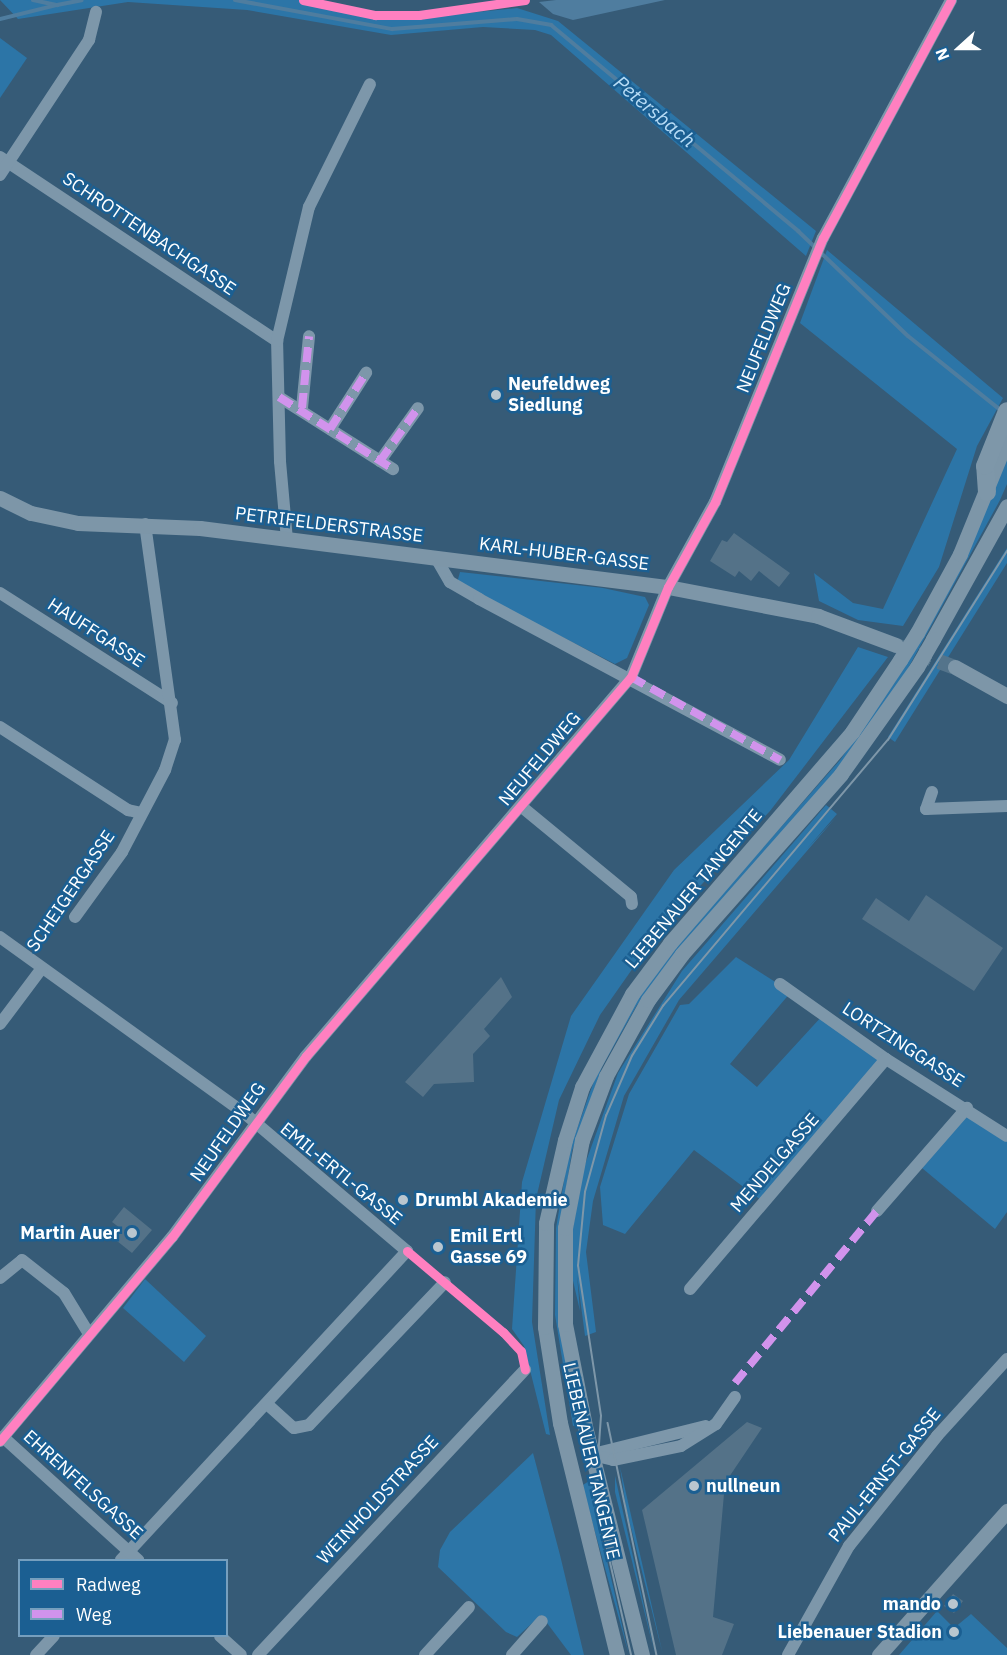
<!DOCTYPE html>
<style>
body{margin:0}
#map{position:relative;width:1007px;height:1655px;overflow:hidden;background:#365b77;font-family:"IBM Plex Sans",sans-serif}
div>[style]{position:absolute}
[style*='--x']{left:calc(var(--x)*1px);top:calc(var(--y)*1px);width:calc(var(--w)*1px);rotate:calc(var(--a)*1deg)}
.green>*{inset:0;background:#2c75a7}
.water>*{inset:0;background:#4f7d9f}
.stream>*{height:4px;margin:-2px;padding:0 2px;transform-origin:2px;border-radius:2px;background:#4f7d9f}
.building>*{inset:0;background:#547288}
.major-tunnel>*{height:15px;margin-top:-7.5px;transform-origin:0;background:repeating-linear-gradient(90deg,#54748b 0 15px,transparent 0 23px)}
.minor>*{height:12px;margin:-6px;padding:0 6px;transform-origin:6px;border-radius:6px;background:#7d97aa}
.major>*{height:15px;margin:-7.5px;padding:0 7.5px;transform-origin:7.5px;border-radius:7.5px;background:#7d96a8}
.highway>*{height:18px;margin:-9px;padding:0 9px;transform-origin:9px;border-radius:9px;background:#7e97a9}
.tram>*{height:1.5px;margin:-0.75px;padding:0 0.75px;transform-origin:0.75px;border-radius:0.75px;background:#7e97a9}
.major-bridge>*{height:15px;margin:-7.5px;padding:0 7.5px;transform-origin:7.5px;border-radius:7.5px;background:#7d96a8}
.quiet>*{height:8px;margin-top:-4px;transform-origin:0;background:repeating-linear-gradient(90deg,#d193ec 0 15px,transparent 0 23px)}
.cycleway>*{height:9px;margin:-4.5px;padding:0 4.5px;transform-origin:4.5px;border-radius:4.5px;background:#ff80c0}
.dots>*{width:16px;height:16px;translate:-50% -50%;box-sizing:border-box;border:3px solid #1b5f92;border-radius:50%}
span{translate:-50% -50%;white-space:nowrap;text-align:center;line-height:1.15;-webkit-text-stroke:5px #1b5f92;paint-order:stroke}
.street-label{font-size:18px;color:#fff}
.poi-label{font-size:18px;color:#fff;font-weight:700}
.left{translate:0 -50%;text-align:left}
.right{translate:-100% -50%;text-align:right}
.water-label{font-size:20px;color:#b7dcf6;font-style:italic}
.legend{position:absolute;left:18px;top:1559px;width:210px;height:78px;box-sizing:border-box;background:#1b5f92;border:2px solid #769fbe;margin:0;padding:8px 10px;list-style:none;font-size:18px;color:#fff}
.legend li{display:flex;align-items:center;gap:12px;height:30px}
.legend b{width:30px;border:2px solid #769fbe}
.north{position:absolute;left:929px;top:18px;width:60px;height:60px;-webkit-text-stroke:4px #1b5f92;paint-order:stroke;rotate:249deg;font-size:16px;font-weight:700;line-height:24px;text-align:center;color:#fff}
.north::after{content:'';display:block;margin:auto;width:21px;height:27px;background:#fff;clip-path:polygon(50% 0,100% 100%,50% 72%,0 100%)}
</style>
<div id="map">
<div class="green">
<div style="clip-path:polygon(0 0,303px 0,417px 18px,517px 8px,558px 21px,816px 231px,806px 256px,551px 35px,535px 30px,483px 27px,391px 35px,247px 10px,128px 2px,18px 19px)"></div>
<div style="clip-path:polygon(0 38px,27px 58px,0 98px)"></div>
<div style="clip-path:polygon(827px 250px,1003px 398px,977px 446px,939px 567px,903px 626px,858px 620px,819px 601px,814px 573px,853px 603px,883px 609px,957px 449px,800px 323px)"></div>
<div style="clip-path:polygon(1007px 459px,1007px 484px,1000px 500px,900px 683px,843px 762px,637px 1005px,602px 1067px,572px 1151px,560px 1227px,559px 1313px,578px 1425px,573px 1426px,555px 1315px,556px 1228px,569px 1151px,599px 1067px,634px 1004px,676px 946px,840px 760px,895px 682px,962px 564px)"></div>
<div style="clip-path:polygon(1007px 548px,1007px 563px,895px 742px,888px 737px)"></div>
<div style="clip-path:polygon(460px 572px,603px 588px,645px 597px,649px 605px,627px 658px,615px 664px,457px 583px)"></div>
<div style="clip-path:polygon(858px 647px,888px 657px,770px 811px,661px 928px,600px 1015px,559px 1100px,536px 1199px,532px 1322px,550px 1435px,546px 1434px,524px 1346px,512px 1329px,522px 1182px,571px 1016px,674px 870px,789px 760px)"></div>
<div style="clip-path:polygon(826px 805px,830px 808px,819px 822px,831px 809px,837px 814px,806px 850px,837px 816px,679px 1000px,624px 1096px,593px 1201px,586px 1252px,596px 1332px,585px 1336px,577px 1275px,580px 1311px,571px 1272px,573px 1227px,584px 1167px,618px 1073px,682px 971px)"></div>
<div style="clip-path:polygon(736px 957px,791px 992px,730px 1064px,757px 1087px,823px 1015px,886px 1059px,765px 1203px,694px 1150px,625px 1234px,603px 1225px,600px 1187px,629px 1094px,680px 1005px,689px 1004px)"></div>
<div style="clip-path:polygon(971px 1115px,1007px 1140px,1007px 1212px,995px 1229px,922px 1168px,961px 1120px)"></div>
<div style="clip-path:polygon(145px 1279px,206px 1336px,184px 1362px,123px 1308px)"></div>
<div style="clip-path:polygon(533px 1453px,560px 1555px,584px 1655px,571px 1655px,541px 1615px,517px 1637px,506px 1632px,438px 1567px,440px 1550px,450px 1532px)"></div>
<div style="clip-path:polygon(620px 1467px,663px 1655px,626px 1508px)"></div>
<div style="clip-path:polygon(615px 1476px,655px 1655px,615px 1492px)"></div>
<div style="clip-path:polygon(589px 1481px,595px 1489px,598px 1522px,629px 1655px,585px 1496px,583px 1485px)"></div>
<div style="clip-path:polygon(937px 1611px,954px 1628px,971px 1614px,1007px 1648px,1007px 1655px,899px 1655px)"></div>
</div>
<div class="water">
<div style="clip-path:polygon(556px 0,665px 0,573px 20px,553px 14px,539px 2px)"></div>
</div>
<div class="stream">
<div style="--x:33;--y:0;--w:25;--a:12"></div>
<div style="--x:57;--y:5;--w:25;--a:-11"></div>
<div style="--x:235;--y:0;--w:160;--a:10.5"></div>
<div style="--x:392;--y:29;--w:125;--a:-4.6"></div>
<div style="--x:517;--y:19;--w:35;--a:10"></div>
<div style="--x:551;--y:25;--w:322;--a:39.8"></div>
<div style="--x:798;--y:231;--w:152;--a:43.7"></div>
<div style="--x:908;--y:336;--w:117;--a:38.7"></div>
<div style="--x:0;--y:19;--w:59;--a:-13.8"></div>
</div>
<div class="building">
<div style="clip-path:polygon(734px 533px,790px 573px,779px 587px,759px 571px,751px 581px,739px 571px,735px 577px,710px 561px,722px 540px,727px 542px)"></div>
<div style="clip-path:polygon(926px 895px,1003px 948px,974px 991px,862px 919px,876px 898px,909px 921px)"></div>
<div style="clip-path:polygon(501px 977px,512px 997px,484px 1029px,490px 1036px,473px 1054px,474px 1082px,434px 1084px,423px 1097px,405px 1082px)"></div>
<div style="clip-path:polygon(124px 1207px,152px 1230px,132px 1253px,112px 1237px,120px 1228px,112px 1222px)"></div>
<div style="clip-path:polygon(747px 1422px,762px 1428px,725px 1483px,713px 1617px,734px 1624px,722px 1655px,676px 1655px,642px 1510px)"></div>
<div style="clip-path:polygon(953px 1594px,963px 1601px,954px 1613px,944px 1606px)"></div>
</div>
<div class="major-tunnel">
<div style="--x:896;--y:645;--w:63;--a:20.4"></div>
</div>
<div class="minor">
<div style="--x:0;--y:157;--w:333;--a:33.6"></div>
<div style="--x:0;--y:175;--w:162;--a:-56.6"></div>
<div style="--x:89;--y:40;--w:29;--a:-76"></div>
<div style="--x:279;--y:397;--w:135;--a:32.3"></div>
<div style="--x:302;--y:408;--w:72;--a:-84.4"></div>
<div style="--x:330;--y:429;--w:67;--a:-57.3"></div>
<div style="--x:380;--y:461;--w:65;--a:-54.4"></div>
<div style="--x:287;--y:540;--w:79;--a:-95.1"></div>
<div style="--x:280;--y:461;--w:120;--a:-91.4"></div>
<div style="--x:277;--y:341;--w:138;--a:-76.6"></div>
<div style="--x:309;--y:207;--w:137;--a:-63.6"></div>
<div style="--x:436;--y:558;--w:28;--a:60"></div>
<div style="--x:450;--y:582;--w:34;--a:30"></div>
<div style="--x:479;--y:599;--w:341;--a:28.1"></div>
<div style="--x:0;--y:593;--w:204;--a:32.6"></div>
<div style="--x:0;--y:727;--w:153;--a:33"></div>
<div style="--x:128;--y:810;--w:13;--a:13"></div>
<div style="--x:932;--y:792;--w:18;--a:109"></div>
<div style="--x:926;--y:809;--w:81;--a:-2.1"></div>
<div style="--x:522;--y:807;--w:141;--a:39.5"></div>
<div style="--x:631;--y:897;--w:7;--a:82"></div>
<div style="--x:75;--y:917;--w:80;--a:-54.1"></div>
<div style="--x:122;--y:852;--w:93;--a:-62.3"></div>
<div style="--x:165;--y:770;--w:32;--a:-72"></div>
<div style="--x:175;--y:740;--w:218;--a:-97.9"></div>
<div style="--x:0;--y:937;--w:299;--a:35.8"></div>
<div style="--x:243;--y:1112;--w:215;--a:40.3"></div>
<div style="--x:407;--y:1251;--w:421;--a:132.8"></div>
<div style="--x:780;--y:984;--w:130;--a:35.3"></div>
<div style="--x:886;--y:1059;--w:143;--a:32.5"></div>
<div style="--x:0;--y:1024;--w:70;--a:-53.1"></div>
<div style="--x:877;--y:1211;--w:137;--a:-48.9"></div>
<div style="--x:0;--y:1278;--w:28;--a:-39"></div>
<div style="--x:22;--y:1260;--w:53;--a:38.2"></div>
<div style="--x:64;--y:1293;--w:48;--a:58.6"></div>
<div style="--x:690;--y:1289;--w:302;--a:-49.6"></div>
<div style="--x:267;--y:1404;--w:36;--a:42"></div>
<div style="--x:294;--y:1428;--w:15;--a:-11"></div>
<div style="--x:309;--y:1425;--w:197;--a:-46.4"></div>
<div style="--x:3;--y:1437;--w:183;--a:42.3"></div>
<div style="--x:0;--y:1441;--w:267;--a:-49.9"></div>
<div style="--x:172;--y:1237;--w:225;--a:-53.5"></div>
<div style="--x:306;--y:1056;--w:499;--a:-49.4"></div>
<div style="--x:631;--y:677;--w:97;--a:-67.7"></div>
<div style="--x:668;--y:587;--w:97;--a:-61.1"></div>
<div style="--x:715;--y:502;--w:285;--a:-67.8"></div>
<div style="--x:823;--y:238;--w:270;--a:-61.7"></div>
<div style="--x:593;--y:1454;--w:116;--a:-13.9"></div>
<div style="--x:592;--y:1455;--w:22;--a:13"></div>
<div style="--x:613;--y:1460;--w:69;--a:-11.6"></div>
<div style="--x:681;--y:1446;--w:41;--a:-32.2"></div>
<div style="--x:716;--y:1424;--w:33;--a:-55"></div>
<div style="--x:220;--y:1636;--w:28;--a:42"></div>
<div style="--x:36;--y:1655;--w:26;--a:-47"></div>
<div style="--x:258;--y:1655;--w:391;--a:-46.9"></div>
<div style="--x:425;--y:1655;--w:65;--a:-47.5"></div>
<div style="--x:512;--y:1655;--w:45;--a:-48.6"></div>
<div style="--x:788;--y:1655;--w:125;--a:-60.8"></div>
<div style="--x:849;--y:1546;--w:141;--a:-51.3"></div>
<div style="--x:937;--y:1436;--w:104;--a:-47.7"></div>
</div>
<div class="major">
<div style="--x:0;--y:498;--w:34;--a:26"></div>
<div style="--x:31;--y:513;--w:48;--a:12"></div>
<div style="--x:78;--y:523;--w:122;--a:2.3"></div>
<div style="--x:200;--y:528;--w:472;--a:7.2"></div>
<div style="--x:668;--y:587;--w:153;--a:10.9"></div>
<div style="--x:818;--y:616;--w:83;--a:20.4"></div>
<div style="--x:917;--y:633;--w:90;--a:-61.4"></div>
<div style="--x:960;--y:554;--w:124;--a:-67.8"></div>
<div style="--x:933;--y:639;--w:152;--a:-60.9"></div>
<div style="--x:955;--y:667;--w:60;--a:29.1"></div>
<div style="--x:617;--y:1655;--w:239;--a:-103.8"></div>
<div style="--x:560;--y:1423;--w:97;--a:-98.9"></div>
<div style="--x:545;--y:1327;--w:104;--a:-89.4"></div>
<div style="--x:546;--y:1223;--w:85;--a:-77.1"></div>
<div style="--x:565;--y:1140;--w:56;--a:-72.2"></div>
<div style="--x:582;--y:1087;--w:106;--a:-61.7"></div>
<div style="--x:632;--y:994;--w:64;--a:-53.3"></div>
<div style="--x:670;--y:943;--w:279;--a:-49.2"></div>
<div style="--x:852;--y:732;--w:87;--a:-56.3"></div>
<div style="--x:642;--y:1655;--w:231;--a:-104"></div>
<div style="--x:586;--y:1431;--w:109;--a:-101.1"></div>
<div style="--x:565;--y:1324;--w:96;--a:-90"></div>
<div style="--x:565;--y:1228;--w:90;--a:-79.1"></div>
<div style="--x:582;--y:1140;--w:68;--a:-69.4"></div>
<div style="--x:606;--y:1076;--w:87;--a:-61.1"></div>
<div style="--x:648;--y:1000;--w:57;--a:-53.5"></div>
<div style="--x:682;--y:954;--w:240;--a:-48.5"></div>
<div style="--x:841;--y:774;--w:131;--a:-54.6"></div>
<div style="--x:879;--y:1655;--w:193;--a:-48.4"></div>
</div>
<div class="highway">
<div style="--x:987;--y:492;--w:26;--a:-94"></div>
<div style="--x:985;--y:466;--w:59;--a:-68.2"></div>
</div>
<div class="tram">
<div style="--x:608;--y:1423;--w:237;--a:78.1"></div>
<div style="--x:631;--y:1655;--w:131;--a:-102.8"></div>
<div style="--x:602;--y:1527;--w:54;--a:-95.3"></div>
<div style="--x:597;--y:1473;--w:57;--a:-86"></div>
<div style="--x:601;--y:1416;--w:152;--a:-98.7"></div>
<div style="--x:578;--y:1266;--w:74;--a:-84.6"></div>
<div style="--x:585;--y:1192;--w:79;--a:-74.6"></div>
<div style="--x:606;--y:1116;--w:65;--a:-66.6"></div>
<div style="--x:632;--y:1056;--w:59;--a:-58.2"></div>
<div style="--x:663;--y:1006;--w:348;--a:-49.8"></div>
<div style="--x:888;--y:740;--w:223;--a:-57.8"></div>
</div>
<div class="major-bridge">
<div style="--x:900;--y:660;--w:32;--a:-58"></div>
<div style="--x:917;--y:667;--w:32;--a:-60"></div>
</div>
<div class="quiet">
<div style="--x:279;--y:397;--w:135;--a:32.3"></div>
<div style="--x:302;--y:408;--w:72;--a:-84.4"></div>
<div style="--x:330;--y:429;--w:67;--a:-57.3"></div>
<div style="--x:380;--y:461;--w:65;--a:-54.4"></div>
<div style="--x:631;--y:677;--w:171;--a:29.1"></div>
<div style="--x:735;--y:1383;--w:223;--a:-50.5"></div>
</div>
<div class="cycleway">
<div style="--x:303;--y:0;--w:74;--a:11.8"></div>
<div style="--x:375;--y:15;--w:44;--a:0"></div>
<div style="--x:419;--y:15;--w:107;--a:-8.1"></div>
<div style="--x:407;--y:1251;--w:126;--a:40.2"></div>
<div style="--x:503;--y:1332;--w:26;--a:47"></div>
<div style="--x:521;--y:1351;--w:19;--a:78"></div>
<div style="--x:0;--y:1441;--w:267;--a:-49.9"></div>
<div style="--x:172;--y:1237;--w:225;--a:-53.5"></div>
<div style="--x:306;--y:1056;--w:499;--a:-49.4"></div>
<div style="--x:631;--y:677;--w:97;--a:-67.7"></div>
<div style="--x:668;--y:587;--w:97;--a:-61.1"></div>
<div style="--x:715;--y:502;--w:285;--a:-67.8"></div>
<div style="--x:823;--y:238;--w:270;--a:-61.7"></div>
</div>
<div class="dots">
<div style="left:496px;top:395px;background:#b9c6cf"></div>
<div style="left:403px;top:1200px;background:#b9c6cf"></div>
<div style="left:132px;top:1233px;background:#b9c6cf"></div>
<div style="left:438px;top:1247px;background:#b9c6cf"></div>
<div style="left:694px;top:1486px;background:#b9c6cf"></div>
<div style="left:953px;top:1604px;background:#b9c6cf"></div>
<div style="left:954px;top:1632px;background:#b9c6cf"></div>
</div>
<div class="street-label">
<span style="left:149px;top:234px;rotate:34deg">SCHROTTENBACHGASSE</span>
<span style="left:764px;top:338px;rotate:-68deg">NEUFELDWEG</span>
<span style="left:329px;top:525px;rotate:7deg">PETRIFELDERSTRASSE</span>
<span style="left:564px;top:554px;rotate:7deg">KARL-HUBER-GASSE</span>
<span style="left:96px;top:633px;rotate:33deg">HAUFFGASSE</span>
<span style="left:540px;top:759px;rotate:-50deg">NEUFELDWEG</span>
<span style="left:694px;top:889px;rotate:-50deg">LIEBENAUER TANGENTE</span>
<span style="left:71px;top:891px;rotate:-56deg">SCHEIGERGASSE</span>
<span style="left:903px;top:1045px;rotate:33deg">LORTZINGGASSE</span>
<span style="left:228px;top:1132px;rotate:-55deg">NEUFELDWEG</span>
<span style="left:775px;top:1163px;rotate:-49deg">MENDELGASSE</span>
<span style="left:341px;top:1174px;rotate:39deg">EMIL-ERTL-GASSE</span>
<span style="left:591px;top:1461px;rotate:77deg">LIEBENAUER TANGENTE</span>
<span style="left:885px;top:1475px;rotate:-51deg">PAUL-ERNST-GASSE</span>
<span style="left:83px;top:1485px;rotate:42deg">EHRENFELSGASSE</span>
<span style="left:378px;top:1500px;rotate:-47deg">WEINHOLDSTRASSE</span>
</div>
<div class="poi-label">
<span class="left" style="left:508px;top:395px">Neufeldweg<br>Siedlung</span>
<span class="left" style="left:415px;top:1200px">Drumbl Akademie</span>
<span class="right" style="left:120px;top:1233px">Martin Auer</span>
<span class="left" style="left:450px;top:1247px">Emil Ertl<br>Gasse 69</span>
<span class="left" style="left:706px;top:1486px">nullneun</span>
<span class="right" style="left:941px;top:1604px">mando</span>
<span class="right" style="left:942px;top:1632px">Liebenauer Stadion</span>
</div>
<div class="water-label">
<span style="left:655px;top:111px;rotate:40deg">Petersbach</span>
</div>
<ul class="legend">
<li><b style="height:8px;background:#ff80c0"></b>Radweg</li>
<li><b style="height:8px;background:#d193ec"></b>Weg</li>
</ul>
<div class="north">N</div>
</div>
